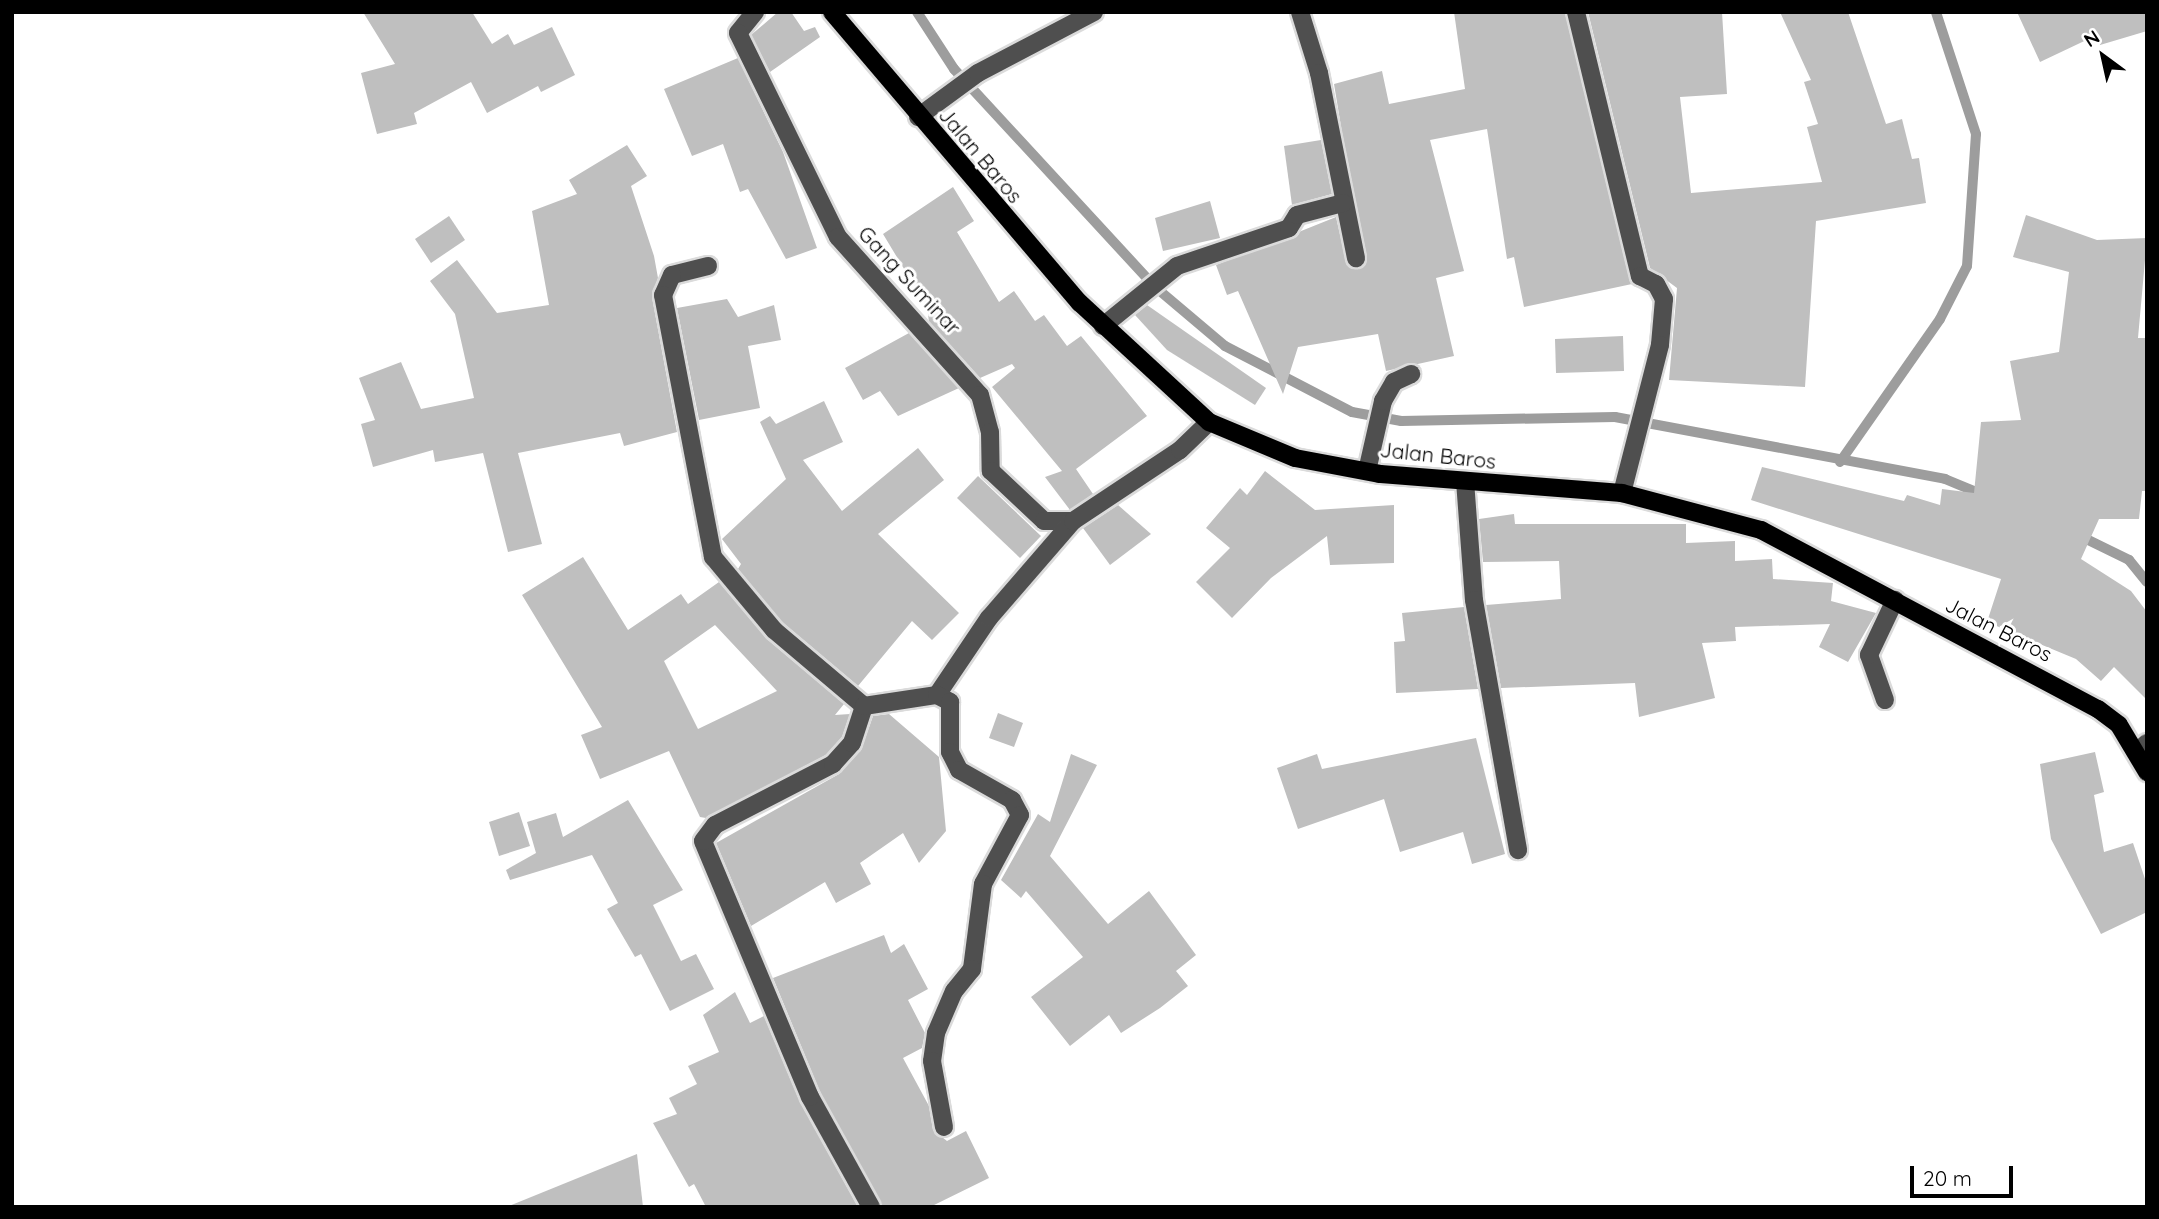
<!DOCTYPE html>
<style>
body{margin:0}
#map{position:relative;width:2159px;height:1219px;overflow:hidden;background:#fff;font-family:Quicksand,sans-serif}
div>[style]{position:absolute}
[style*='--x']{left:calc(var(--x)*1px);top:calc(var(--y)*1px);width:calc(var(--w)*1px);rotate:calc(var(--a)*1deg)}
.stream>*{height:10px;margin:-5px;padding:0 5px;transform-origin:5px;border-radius:5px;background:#9d9d9d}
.building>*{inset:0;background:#bfbfbf}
.roads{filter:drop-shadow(2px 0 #dbdbdb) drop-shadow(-2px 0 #dbdbdb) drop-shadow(0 2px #dbdbdb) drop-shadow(0 -2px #dbdbdb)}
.minor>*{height:18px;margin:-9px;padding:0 9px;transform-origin:9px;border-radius:9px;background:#4f4f4f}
.major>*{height:18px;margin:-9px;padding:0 9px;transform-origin:9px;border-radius:9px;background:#000}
span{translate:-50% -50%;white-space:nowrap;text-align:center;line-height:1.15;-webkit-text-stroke:6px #fff;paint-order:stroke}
.street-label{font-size:21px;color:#000}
.frame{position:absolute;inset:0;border:14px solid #000;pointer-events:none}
.north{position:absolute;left:2068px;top:21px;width:70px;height:70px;-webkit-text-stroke:5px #fff;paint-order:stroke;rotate:327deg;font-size:19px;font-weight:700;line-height:28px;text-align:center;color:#000}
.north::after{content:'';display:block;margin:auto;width:24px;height:32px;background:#000;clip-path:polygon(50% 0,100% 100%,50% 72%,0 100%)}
.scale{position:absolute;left:1910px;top:1166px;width:103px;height:32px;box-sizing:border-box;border:4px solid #000;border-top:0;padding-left:9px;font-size:21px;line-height:24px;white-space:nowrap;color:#000;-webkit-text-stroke:5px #fff;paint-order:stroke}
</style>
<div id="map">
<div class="stream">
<div style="--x:917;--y:12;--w:68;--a:57"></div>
<div style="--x:954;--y:69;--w:295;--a:47.3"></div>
<div style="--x:1154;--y:286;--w:93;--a:40.2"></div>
<div style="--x:1225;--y:346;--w:143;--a:27.5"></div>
<div style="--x:1352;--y:412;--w:50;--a:10.4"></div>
<div style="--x:1401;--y:421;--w:214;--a:-1.1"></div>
<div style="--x:1615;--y:417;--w:336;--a:10.6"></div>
<div style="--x:1945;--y:479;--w:44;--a:22.5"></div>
<div style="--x:1840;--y:462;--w:174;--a:-55"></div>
<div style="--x:1940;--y:319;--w:59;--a:-63"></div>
<div style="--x:1967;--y:266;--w:132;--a:-86.1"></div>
<div style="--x:1976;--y:134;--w:128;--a:-108.2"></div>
<div style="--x:2078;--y:535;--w:57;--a:26.1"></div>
<div style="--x:2129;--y:560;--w:28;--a:51"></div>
</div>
<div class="building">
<div style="clip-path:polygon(363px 12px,472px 12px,492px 44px,508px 34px,514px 45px,552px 27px,575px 75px,541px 92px,538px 86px,487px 113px,471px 82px,414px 113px,417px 124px,377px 134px,361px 73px,395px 64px)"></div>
<div style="clip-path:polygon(778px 12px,791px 12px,804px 31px,815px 27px,820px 37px,770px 72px,751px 35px)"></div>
<div style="clip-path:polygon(1454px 12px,1565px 12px,1632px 284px,1524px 307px,1514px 257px,1507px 259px,1487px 129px,1430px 140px,1464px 271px,1436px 278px,1454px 356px,1386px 371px,1378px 334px,1298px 347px,1283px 394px,1238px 291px,1227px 295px,1216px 265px,1336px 217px,1347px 265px,1364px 266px,1334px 84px,1382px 71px,1389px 104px,1465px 89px)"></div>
<div style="clip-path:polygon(1588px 12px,1722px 12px,1727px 94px,1680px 97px,1691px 193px,1822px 182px,1807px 127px,1818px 124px,1804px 82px,1811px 80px,1780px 12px,1848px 12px,1886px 124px,1902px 119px,1912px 159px,1919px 158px,1926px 203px,1816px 221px,1805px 387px,1669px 380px,1677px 288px,1650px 268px)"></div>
<div style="clip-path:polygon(2017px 12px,2147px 12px,2147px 31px,2100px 45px,2097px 35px,2040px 62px)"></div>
<div style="clip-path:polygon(738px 58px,783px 152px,817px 248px,786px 259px,748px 189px,740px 192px,723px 144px,692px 156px,664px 89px)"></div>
<div style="clip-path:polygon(1321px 140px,1332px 194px,1292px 205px,1284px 146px)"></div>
<div style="clip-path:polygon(627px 145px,647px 176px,631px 186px,654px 256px,658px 278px,652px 297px,677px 432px,624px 446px,620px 433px,518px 453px,542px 544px,508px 552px,483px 453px,435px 462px,433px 450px,373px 467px,361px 424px,375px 420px,359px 378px,401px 362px,421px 409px,474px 398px,455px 314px,430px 281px,457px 260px,497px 313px,549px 305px,532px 211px,577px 194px,569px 180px)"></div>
<div style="clip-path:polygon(953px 187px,974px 221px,957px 232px,999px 302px,1014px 291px,1035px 321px,1044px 315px,1067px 346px,1081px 336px,1147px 416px,1076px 469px,1093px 494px,1070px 510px,1045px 477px,1062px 471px,992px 387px,1015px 368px,1012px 364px,980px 378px,929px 322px,927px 307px,883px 234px)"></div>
<div style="clip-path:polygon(1210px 201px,1220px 238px,1163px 251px,1155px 218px)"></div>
<div style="clip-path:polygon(2026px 215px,2097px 240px,2147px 238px,2138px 338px,2147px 338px,2147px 491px,2142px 491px,2139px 519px,2099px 519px,2081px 559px,2131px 591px,2147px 612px,2147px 700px,2114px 667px,2101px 681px,2076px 659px,1987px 622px,2001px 579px,1751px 500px,1762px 467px,1904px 501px,1907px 495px,1940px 505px,1942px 489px,1974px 493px,1981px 422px,2021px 420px,2010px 361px,2059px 352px,2069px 272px,2013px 257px)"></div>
<div style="clip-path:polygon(449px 216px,465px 240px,431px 263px,415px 239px)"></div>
<div style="clip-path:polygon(727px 299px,738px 317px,774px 305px,781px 340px,748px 346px,760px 408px,699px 420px,677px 308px)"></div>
<div style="clip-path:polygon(1147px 305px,1266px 388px,1255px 405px,1167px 350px,1135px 315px)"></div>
<div style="clip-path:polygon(909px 333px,959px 388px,898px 416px,880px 391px,863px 400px,845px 368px)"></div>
<div style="clip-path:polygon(1623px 336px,1624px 371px,1556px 373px,1555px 339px)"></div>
<div style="clip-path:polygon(824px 401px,843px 442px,803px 460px,842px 511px,918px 448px,944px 480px,878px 534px,959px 613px,932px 640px,912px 621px,858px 686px,782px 622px,738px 569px,741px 564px,722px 539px,786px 479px,760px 422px,770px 416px,776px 424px)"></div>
<div style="clip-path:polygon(1265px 471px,1315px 510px,1394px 505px,1394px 563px,1330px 565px,1327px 536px,1271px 578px,1232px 618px,1196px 582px,1230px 548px,1206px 528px,1240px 488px,1247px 495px)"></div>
<div style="clip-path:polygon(978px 476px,1041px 536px,1020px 558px,957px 498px)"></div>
<div style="clip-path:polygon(1118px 505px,1151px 534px,1110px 565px,1083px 528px)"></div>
<div style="clip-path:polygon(1514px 514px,1515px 524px,1686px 524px,1686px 543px,1735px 541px,1735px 561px,1772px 559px,1773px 579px,1833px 583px,1831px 601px,1876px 613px,1848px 662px,1819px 647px,1830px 624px,1735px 627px,1736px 641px,1702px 643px,1715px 698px,1639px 717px,1635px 683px,1501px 688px,1486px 605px,1561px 599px,1559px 561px,1483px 562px,1479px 519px)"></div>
<div style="clip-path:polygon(evenodd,583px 557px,628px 630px,681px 594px,688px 604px,719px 582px,767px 639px,844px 704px,835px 715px,850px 714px,842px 737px,826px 755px,706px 818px,700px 817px,669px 751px,600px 779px,581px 735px,602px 727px,522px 595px,583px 557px,715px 625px,777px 691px,698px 729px,664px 661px,715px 625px)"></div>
<div style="clip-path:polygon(1464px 607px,1478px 689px,1396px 693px,1394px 642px,1405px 641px,1402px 613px)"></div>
<div style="clip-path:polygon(998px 713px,1023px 723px,1014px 747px,989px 738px)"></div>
<div style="clip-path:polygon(889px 714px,939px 757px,946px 831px,919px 863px,903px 833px,860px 863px,871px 884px,836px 903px,825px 882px,751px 926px,716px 843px,839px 774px,861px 750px,873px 716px)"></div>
<div style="clip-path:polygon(1476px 738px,1505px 854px,1472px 864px,1463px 832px,1400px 852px,1384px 799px,1298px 829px,1277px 768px,1317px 754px,1322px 769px)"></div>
<div style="clip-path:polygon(2095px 752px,2104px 792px,2094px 795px,2104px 852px,2133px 843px,2147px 885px,2147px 912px,2101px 934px,2051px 839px,2040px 764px)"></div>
<div style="clip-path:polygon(1071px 754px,1097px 765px,1050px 856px,1108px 924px,1149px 891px,1196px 955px,1176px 971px,1188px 986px,1160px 1008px,1121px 1033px,1109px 1015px,1070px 1046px,1031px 997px,1083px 957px,1026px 891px,1021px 898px,1001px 880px,1038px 814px,1050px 822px)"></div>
<div style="clip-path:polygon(628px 800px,683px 890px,653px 905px,681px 961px,696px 954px,714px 989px,670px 1011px,641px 954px,635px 957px,607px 909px,618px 903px,592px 855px,510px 880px,506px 870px,536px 853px,527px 822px,556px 813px,563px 837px)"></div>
<div style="clip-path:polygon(519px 812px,530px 846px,499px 856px,489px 822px)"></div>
<div style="clip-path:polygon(884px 935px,891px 953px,904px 944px,928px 989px,908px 1000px,925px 1033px,922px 1048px,903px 1058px,929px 1106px,933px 1130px,947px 1141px,966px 1131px,989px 1178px,930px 1207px,882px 1207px,820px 1092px,773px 978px)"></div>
<div style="clip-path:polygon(735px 992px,750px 1023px,764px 1016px,800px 1102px,858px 1207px,706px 1207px,694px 1184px,689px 1187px,653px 1123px,677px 1114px,669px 1098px,697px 1084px,688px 1066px,719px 1052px,703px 1015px)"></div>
<div style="clip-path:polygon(637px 1154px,643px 1207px,510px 1207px,509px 1206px)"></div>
</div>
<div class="roads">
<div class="minor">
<div style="--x:755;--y:12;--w:27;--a:129"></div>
<div style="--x:738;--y:33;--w:227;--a:63.9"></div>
<div style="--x:838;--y:237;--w:212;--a:48.1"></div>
<div style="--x:980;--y:395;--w:38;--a:75"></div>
<div style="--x:990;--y:432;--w:39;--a:89"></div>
<div style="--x:991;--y:471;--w:73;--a:43.3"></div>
<div style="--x:1044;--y:521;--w:29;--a:0"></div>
<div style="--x:1300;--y:12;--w:64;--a:72.7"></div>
<div style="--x:1319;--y:73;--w:189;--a:78.7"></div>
<div style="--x:1576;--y:12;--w:272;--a:76.4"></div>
<div style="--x:1640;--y:276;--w:18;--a:27"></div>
<div style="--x:1656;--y:284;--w:17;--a:62"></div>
<div style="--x:1664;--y:299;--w:46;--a:95"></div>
<div style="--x:1660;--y:345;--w:153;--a:104.4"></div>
<div style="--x:918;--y:117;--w:74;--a:-36.3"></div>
<div style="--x:978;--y:73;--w:131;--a:-27.7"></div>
<div style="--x:708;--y:266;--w:37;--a:166"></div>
<div style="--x:672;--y:275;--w:22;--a:114"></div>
<div style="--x:663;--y:295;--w:267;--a:79.2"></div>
<div style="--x:713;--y:557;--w:95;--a:50.1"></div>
<div style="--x:774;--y:630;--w:118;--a:40.2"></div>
<div style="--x:1103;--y:326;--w:95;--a:-39"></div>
<div style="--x:1177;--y:266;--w:118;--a:-18.7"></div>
<div style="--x:1289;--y:228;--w:15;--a:-58"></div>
<div style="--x:1297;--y:215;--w:48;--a:-14.6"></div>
<div style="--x:1367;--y:471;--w:72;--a:-77.1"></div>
<div style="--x:1383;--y:401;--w:22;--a:-60"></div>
<div style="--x:1394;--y:382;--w:19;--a:-25"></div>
<div style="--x:1465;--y:481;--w:119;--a:85.7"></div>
<div style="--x:1474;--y:600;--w:254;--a:80"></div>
<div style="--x:937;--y:695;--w:93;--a:-56"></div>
<div style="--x:989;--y:618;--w:128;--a:-49.1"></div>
<div style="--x:1073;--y:521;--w:128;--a:-33.6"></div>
<div style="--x:1180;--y:450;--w:40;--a:-44"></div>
<div style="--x:1885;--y:700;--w:48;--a:-109.6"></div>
<div style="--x:1869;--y:655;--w:61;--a:-64.7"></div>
<div style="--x:2138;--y:751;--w:12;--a:-42"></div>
<div style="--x:871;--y:1207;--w:126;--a:-119"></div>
<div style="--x:810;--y:1097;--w:277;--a:-112.7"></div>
<div style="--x:703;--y:841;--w:20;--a:-53"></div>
<div style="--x:715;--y:825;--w:133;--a:-27.3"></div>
<div style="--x:833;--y:764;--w:28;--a:-48"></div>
<div style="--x:852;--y:743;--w:39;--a:-72"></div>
<div style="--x:864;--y:706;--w:74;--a:-8.6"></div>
<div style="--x:937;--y:695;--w:15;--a:28"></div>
<div style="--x:950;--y:702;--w:50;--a:90"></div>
<div style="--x:950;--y:752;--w:20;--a:63"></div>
<div style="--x:959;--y:770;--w:61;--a:29.5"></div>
<div style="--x:1012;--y:800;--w:17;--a:62"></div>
<div style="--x:1020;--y:815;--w:78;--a:118.2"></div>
<div style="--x:983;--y:884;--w:86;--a:97.4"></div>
<div style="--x:972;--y:969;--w:28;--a:129"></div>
<div style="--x:954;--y:991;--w:46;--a:113.2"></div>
<div style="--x:936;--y:1033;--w:28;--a:98"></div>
<div style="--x:932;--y:1061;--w:67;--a:79.7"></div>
</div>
<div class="major">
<div style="--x:832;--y:12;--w:382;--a:49.6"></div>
<div style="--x:1080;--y:303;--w:176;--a:42.7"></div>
<div style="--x:1209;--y:422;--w:93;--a:22.7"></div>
<div style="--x:1295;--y:458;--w:86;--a:10.7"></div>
<div style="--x:1380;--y:474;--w:243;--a:4.5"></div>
<div style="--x:1622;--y:493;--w:144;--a:14.9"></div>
<div style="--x:1761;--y:530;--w:382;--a:28"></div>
<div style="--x:2098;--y:709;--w:26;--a:37"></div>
<div style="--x:2119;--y:725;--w:55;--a:59.2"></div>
</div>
</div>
<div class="street-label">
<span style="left:981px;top:155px;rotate:50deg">Jalan Baros</span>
<span style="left:910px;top:280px;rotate:47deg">Gang Suminar</span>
<span style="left:1438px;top:455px;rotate:6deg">Jalan Baros</span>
<span style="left:1999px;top:629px;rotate:27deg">Jalan Baros</span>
</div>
<div class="frame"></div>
<div class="north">N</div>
<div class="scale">20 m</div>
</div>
